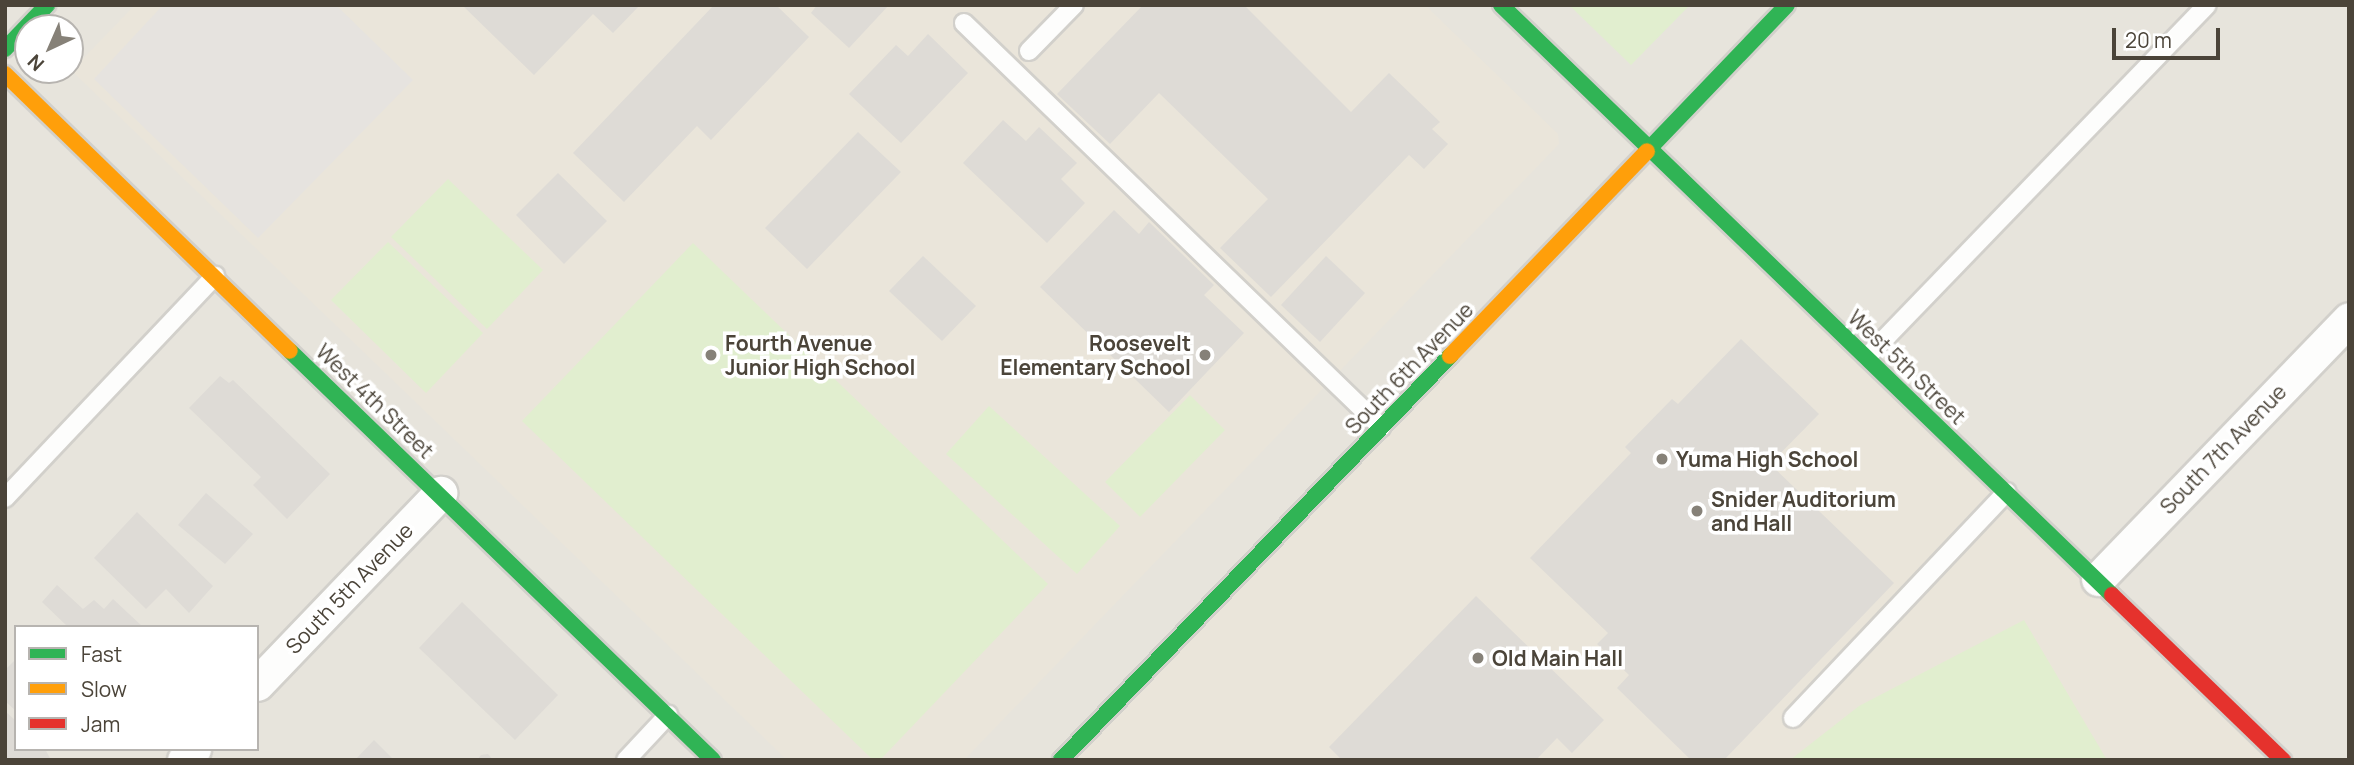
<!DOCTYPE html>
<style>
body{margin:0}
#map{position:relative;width:2354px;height:765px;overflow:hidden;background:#f4f2ee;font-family:Manrope,sans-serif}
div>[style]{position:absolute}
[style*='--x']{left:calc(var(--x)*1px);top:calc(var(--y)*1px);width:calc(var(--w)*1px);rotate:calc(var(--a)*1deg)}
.residential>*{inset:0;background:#e7e4dc}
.education>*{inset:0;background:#eae5da}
.green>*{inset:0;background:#e1eecf}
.parking>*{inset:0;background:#e6e3df}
.building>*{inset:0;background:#dedbd6}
.roads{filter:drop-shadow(2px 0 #d2d0cb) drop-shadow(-2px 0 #d2d0cb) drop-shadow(0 2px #d2d0cb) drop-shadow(0 -2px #d2d0cb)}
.lane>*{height:18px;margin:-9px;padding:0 9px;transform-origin:9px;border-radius:9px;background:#fdfdfc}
.street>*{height:33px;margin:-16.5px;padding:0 16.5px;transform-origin:16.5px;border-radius:16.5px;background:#fdfdfc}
.fast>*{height:16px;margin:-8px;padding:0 8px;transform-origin:8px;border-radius:8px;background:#30b455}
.slow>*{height:16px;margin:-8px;padding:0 8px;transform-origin:8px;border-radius:8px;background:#ff9f0a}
.jam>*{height:16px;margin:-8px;padding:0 8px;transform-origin:8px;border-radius:8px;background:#e5322d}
.dots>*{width:19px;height:19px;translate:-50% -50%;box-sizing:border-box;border:4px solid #fff;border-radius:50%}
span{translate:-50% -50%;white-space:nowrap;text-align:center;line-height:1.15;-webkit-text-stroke:7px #fff;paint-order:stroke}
.poi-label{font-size:21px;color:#4b4439;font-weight:700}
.left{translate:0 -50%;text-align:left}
.right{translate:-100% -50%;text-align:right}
.street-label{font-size:21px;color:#4b4439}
.frame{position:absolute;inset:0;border:7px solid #4b4439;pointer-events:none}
.legend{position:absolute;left:14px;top:625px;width:245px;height:126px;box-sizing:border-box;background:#fff;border:2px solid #b7b4b0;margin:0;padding:9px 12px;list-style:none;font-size:21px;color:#4b4439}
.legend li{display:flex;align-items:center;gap:14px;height:35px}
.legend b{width:35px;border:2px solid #b7b4b0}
.north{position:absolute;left:14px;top:14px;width:70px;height:70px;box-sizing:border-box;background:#fff;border:2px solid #b7b4b0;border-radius:50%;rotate:224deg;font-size:19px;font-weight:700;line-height:28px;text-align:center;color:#4b4439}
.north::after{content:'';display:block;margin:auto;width:24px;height:32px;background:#868178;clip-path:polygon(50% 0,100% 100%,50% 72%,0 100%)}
.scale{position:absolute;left:2112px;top:28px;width:108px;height:32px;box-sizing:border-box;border:4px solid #4b4439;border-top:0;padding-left:9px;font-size:21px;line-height:24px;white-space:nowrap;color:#4b4439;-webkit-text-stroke:5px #fff;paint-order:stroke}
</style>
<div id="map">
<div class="residential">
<div style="clip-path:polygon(evenodd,5px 5px,2349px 5px,2349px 760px,5px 760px,5px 5px,28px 28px,70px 28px,70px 70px,28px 70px,28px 28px,5px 5px,16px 627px,257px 627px,257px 749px,16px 749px,16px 627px)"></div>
</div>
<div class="education">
<div style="clip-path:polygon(135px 5px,1425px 5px,1558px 134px,1559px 144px,964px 760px,787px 760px,75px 74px,74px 68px)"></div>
<div style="clip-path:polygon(1649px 149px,2285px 760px,1061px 760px)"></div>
</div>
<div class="green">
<div style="clip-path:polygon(1569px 5px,1690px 5px,1631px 65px)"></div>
<div style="clip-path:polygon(448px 179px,543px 270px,487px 329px,391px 237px)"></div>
<div style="clip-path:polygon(388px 242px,483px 333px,426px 393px,331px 300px)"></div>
<div style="clip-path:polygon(693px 243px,1048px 584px,880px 760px,873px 760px,522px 421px)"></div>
<div style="clip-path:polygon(1190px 395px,1225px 430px,1140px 517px,1105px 482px)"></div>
<div style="clip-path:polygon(989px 406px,1120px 526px,1077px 574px,946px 454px)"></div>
<div style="clip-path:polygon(2024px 620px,2107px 760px,1790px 760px,1859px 706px)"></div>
</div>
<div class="parking">
<div style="clip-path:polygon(163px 5px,336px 5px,413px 80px,258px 238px,94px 79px)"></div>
</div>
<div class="building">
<div style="clip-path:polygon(462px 5px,640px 5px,613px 33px,593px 14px,534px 75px)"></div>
<div style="clip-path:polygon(714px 5px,776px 5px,809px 37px,711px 140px,697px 126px,624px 202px,573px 153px)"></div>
<div style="clip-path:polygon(817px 5px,889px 5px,849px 48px,811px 13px)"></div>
<div style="clip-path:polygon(1143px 5px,1244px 5px,1351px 112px,1389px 73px,1440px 122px,1432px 129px,1448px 144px,1424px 169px,1409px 155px,1271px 297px,1220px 248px,1268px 199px,1159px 93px,1110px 144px,1057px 94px)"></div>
<div style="clip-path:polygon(928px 34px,968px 73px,901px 143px,849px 94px,896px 45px,908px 56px)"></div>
<div style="clip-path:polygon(1003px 120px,1026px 141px,1039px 127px,1077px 163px,1061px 179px,1085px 203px,1047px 243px,963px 163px)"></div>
<div style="clip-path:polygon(858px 132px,901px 172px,807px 269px,765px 228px)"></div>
<div style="clip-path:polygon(558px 173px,607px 221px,564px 264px,516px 215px)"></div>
<div style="clip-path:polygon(1114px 210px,1139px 234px,1149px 222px,1214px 285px,1204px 295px,1244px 333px,1169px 412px,1040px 287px)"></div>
<div style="clip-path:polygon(923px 256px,976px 306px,942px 341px,889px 291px)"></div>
<div style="clip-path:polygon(1326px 256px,1365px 293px,1320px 342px,1281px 305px)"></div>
<div style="clip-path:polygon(1741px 339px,1819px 414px,1770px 464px,1894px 583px,1724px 760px,1691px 760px,1617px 688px,1629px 675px,1597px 644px,1608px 633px,1530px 558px,1631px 453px,1625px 447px,1672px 399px,1678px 404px)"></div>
<div style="clip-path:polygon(220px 376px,229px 383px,233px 380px,330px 474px,287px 519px,253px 485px,261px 477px,189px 408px)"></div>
<div style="clip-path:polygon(206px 493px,253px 534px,225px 564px,178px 525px)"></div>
<div style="clip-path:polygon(137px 512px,213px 586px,189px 613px,166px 589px,146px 609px,94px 558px)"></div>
<div style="clip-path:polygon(57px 585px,83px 609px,94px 600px,104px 609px,113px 599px,143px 627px,68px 627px,42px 602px)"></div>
<div style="clip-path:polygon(1476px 596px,1604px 720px,1572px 753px,1557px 738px,1536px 760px,1342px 760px,1329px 747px)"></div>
<div style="clip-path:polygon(462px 602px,558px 695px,515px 740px,419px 648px)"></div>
<div style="clip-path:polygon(16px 659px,16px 711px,5px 701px,5px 670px)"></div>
<div style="clip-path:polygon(5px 711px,16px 721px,16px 749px,45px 749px,51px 760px,5px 760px)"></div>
<div style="clip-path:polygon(374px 740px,394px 760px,355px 760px)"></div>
<div style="clip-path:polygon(488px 754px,493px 760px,477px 760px,481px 755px)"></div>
</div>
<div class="roads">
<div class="lane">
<div style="--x:964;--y:23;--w:581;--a:44.09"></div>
<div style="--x:1029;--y:51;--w:64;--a:-45.6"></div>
<div style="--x:1867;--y:357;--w:489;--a:-46"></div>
<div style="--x:5;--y:498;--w:306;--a:-46.6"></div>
<div style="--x:1793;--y:718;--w:311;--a:-46.6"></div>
<div style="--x:626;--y:760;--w:62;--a:-47"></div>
</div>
<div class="street">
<div style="--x:2098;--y:579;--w:361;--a:-46"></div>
<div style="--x:257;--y:684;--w:265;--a:-46.2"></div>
<div style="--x:184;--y:760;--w:15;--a:-48"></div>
</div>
<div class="fast">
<div style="--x:1501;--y:5;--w:849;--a:44"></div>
<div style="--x:5;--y:49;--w:61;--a:-46.3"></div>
<div style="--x:1647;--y:151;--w:202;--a:-46.2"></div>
<div style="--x:290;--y:351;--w:588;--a:44.04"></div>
<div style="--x:1061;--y:760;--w:561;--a:-46.08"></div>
</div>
<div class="slow">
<div style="--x:5;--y:74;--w:397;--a:44.2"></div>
<div style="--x:1450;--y:356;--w:284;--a:-46.1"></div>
</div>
<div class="jam">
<div style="--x:2112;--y:595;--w:238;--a:44"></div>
</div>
</div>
<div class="dots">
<div style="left:711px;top:355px;background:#868178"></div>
<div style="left:1205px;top:355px;background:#868178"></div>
<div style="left:1662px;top:459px;background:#868178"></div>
<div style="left:1697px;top:511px;background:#868178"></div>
<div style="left:1478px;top:658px;background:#868178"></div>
</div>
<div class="poi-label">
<span class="left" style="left:725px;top:355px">Fourth Avenue<br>Junior High School</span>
<span class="right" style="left:1191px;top:355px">Roosevelt<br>Elementary School</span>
<span class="left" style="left:1676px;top:459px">Yuma High School</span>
<span class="left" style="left:1711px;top:511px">Snider Auditorium<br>and Hall</span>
<span class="left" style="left:1492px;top:658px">Old Main Hall</span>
</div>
<div class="street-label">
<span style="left:1907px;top:367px;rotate:44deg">West 5th Street</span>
<span style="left:1409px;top:368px;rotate:-46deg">South 6th Avenue</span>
<span style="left:375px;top:401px;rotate:44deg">West 4th Street</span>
<span style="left:2223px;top:449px;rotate:-46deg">South 7th Avenue</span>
<span style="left:349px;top:588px;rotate:-46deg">South 5th Avenue</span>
</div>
<div class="frame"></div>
<ul class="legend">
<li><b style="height:9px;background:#30b455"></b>Fast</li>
<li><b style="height:9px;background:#ff9f0a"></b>Slow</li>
<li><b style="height:9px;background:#e5322d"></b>Jam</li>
</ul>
<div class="north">N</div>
<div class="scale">20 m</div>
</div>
